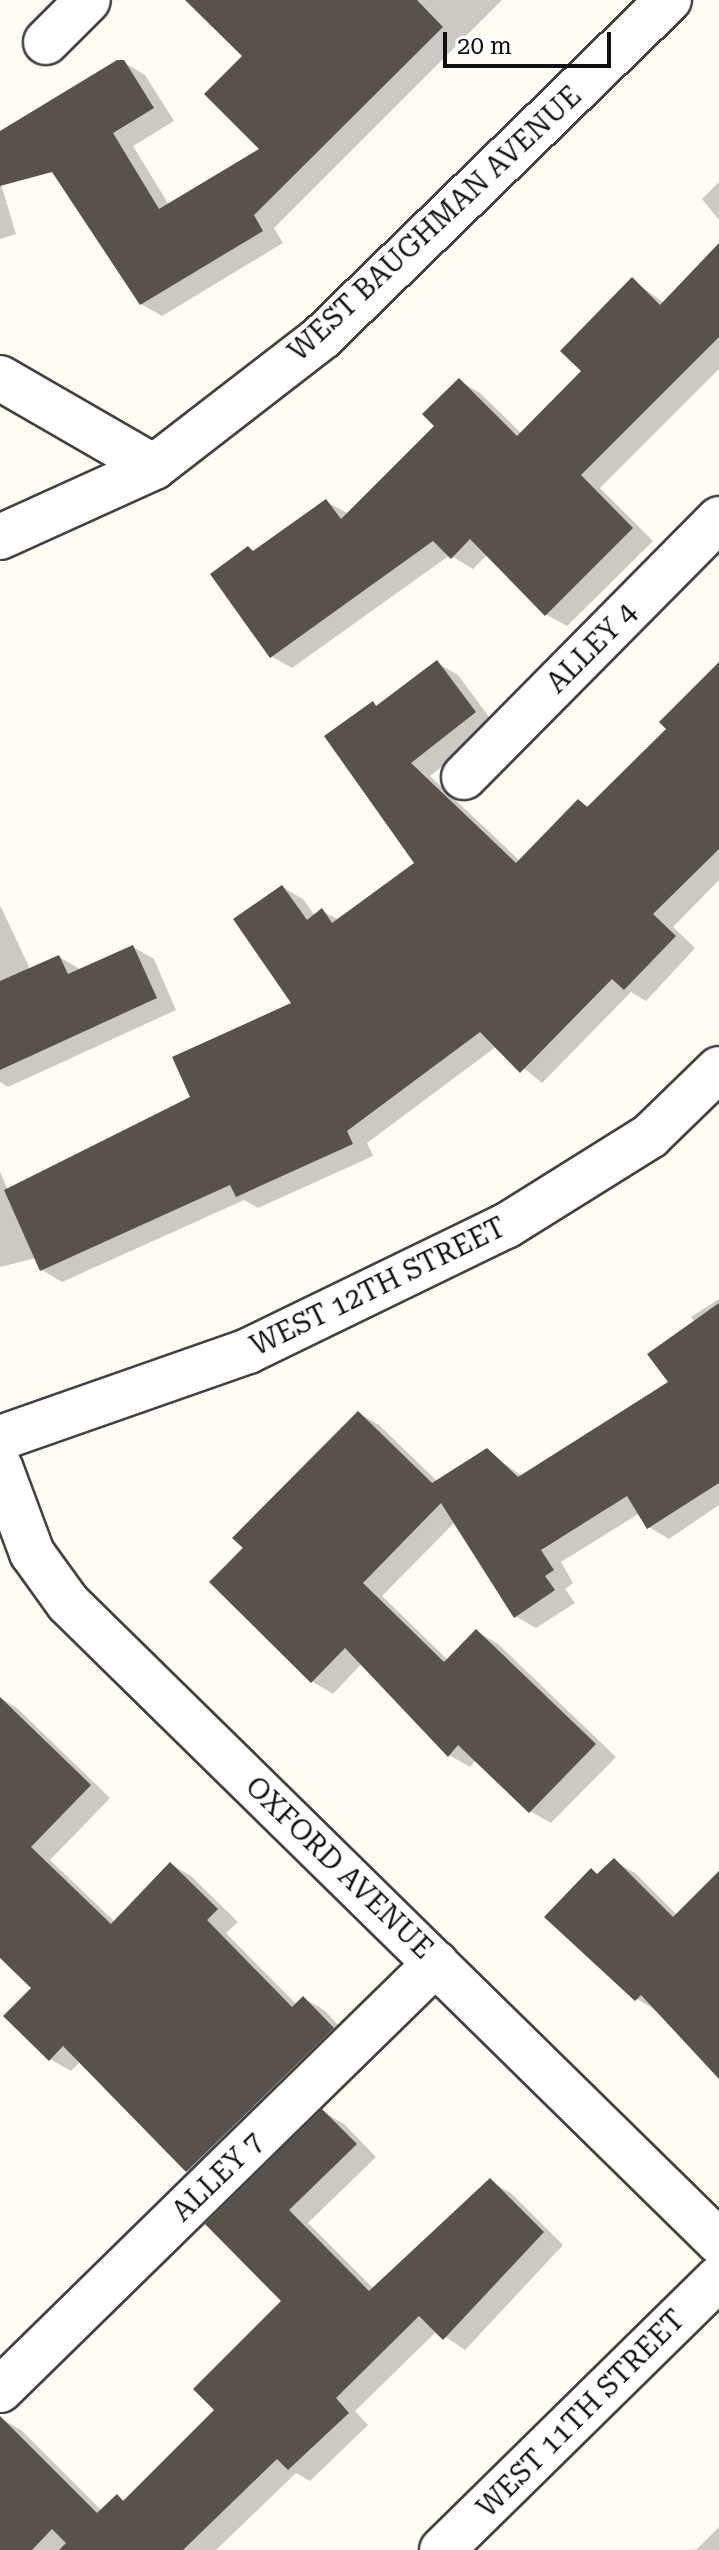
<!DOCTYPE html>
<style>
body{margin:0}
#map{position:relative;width:719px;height:2550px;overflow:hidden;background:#fffcf3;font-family:"Roboto Serif",serif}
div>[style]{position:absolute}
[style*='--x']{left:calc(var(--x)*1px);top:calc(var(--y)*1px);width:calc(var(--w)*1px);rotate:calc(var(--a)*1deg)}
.shadow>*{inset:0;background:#0003}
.building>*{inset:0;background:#58514c}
.roads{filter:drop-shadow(2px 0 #434343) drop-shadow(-2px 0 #434343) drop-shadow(0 2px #434343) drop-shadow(0 -2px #434343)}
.minor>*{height:44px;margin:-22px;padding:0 22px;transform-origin:22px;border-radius:22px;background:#fff}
span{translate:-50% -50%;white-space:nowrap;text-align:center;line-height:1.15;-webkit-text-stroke:8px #fff;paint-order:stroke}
.street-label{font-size:28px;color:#101010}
.scale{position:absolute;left:443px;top:32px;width:168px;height:36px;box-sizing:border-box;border:4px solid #101010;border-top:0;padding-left:10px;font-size:24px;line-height:28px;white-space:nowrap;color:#101010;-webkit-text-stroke:6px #fff;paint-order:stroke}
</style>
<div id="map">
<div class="shadow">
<div style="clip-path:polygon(188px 0,502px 0,274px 228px,283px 243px,162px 316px,141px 304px,23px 120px,123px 62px,145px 75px,174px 121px,133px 146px,169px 205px,262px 150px,245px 56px)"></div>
<div style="clip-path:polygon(0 181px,16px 234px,0 239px)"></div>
<div style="clip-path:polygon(719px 182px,719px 220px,702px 199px)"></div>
<div style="clip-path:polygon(719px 246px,719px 369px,600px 488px,653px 541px,567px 626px,547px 615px,488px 554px,473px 569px,450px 555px,292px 668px,271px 656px,248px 548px,256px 552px,327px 502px,349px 514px,437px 426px,460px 381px,480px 393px,522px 434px,583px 371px,632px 280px,664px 303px)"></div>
<div style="clip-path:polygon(437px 663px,458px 675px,495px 725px,430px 776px,521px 862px,579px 801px,589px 807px,719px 678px,719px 880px,673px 927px,695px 948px,646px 1001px,631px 992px,542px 1083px,497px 1046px,367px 1143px,373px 1156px,258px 1208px,244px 1200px,62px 1282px,42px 1270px,36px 1258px,0 1267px,0 1172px,8px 1190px,193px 1098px,294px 1004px,282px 887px,303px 899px,315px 916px,322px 911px,339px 920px,416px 864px,373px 704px,378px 707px)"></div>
<div style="clip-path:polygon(0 905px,30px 969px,59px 957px,80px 969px,133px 947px,154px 959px,176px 1010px,8px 1087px,0 1082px)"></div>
<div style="clip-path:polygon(719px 1299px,719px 1505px,669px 1539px,649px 1527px,640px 1513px,561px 1562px,573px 1583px,565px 1589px,575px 1603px,536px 1628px,515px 1616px,455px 1522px,382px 1596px,448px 1660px,477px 1632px,498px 1644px,616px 1757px,551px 1823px,530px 1811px,476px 1760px,470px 1767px,449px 1755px,362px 1663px,333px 1694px,313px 1682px,212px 1582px,358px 1413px,379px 1425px,438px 1482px,487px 1451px,522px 1476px,670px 1382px,695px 1322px,691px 1317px)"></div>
<div style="clip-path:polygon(0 1698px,17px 1708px,110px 1798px,50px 1860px,115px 1922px,170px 1864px,191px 1876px,238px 1922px,226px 1933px,297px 2005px,303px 1998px,324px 2010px,353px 2041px,208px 2183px,188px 2171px,81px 2061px,71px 2071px,50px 2059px,34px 1988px,0 1920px)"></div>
<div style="clip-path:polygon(614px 1861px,635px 1873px,677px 1915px,719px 1873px,719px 2066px,659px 2012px,637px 1999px,591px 1870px,599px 1875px)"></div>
<div style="clip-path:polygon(323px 2112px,344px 2124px,376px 2157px,308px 2223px,374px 2289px,490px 2181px,511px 2193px,563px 2245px,465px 2350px,437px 2331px,355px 2411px,368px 2425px,310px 2481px,296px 2473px,216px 2550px,0 2550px,0 2418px,21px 2430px,102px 2511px,117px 2496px,126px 2501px,217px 2410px,284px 2301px,208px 2224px)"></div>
<div style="clip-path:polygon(719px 2527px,719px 2550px,688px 2550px,697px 2549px)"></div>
</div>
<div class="building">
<div style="clip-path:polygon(185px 0,417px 0,443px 27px,254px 215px,263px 231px,140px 305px,52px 172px,0 186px,0 131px,117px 60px,124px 60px,154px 108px,113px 133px,159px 209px,259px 149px,204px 94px,242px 56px)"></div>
<div style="clip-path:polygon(719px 243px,719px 337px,581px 475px,633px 528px,545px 616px,470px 539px,451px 559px,433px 541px,270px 658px,210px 574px,248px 546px,253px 551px,326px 499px,341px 519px,434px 426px,422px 414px,459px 378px,517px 436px,581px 371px,560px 351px,632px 277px,660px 305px)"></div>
<div style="clip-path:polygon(437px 660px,476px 712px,411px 763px,516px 863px,578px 799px,587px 807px,666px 729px,659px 722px,719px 662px,719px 849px,653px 914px,676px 936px,624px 990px,612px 979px,520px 1073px,480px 1032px,347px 1131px,353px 1144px,236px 1197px,230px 1185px,40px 1271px,4px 1190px,190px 1097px,172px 1057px,291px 1003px,233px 919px,282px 885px,307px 920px,322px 908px,332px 923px,414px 863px,324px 736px,373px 701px,376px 706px)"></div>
<div style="clip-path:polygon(133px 945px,157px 998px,0 1070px,0 981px,59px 955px,68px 974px)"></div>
<div style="clip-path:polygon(719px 1303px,719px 1483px,647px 1529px,627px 1496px,541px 1550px,554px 1570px,545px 1576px,555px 1590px,514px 1618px,441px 1503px,363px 1583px,444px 1662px,476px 1629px,596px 1744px,529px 1813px,458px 1745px,448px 1757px,345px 1648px,311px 1683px,209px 1582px,243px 1548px,232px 1538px,358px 1411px,432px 1483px,487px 1448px,518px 1477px,668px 1382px,647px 1354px)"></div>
<div style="clip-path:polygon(0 1697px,91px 1785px,31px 1847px,111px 1924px,170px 1862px,218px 1909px,207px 1920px,292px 2007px,303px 1996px,334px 2028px,186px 2172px,63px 2046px,49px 2061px,3px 2016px,31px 1988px,0 1958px)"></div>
<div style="clip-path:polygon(614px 1858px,673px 1917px,719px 1871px,719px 2079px,641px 1995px,635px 2001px,544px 1917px,591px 1868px,597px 1874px)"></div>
<div style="clip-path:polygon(322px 2109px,357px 2144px,289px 2210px,369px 2291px,490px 2178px,544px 2232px,443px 2340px,419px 2316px,336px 2398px,349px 2413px,288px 2470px,277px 2459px,183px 2550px,59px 2550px,66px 2543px,52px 2529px,32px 2550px,0 2550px,0 2416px,97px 2513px,117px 2494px,123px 2501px,214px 2410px,193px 2389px,281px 2301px,205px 2224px)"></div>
</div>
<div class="roads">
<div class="minor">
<div style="--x:46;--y:42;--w:59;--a:-45"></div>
<div style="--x:0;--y:378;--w:178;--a:30"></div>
<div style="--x:0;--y:537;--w:169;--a:-24.4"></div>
<div style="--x:154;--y:467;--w:212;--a:-37.7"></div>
<div style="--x:322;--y:337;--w:484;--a:-44.2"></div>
<div style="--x:464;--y:777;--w:363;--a:-45.3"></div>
<div style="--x:0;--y:1438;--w:263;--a:-19.3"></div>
<div style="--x:248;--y:1351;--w:287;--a:-25.9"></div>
<div style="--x:506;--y:1226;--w:170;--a:-32"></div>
<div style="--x:650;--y:1136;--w:96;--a:-44.2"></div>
<div style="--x:0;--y:1467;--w:92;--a:69.6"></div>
<div style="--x:32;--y:1553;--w:62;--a:54.2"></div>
<div style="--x:68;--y:1603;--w:912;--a:44.47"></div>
<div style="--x:0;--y:2390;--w:610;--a:-44.4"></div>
<div style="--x:442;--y:2550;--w:388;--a:-44.5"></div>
</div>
</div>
<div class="street-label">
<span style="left:435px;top:224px;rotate:-43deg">WEST BAUGHMAN AVENUE</span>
<span style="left:592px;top:648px;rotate:-45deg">ALLEY 4</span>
<span style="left:378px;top:1287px;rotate:-26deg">WEST 12TH STREET</span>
<span style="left:339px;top:1868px;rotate:44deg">OXFORD AVENUE</span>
<span style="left:218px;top:2177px;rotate:-44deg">ALLEY 7</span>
<span style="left:581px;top:2414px;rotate:-45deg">WEST 11TH STREET</span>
</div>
<div class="scale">20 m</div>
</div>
